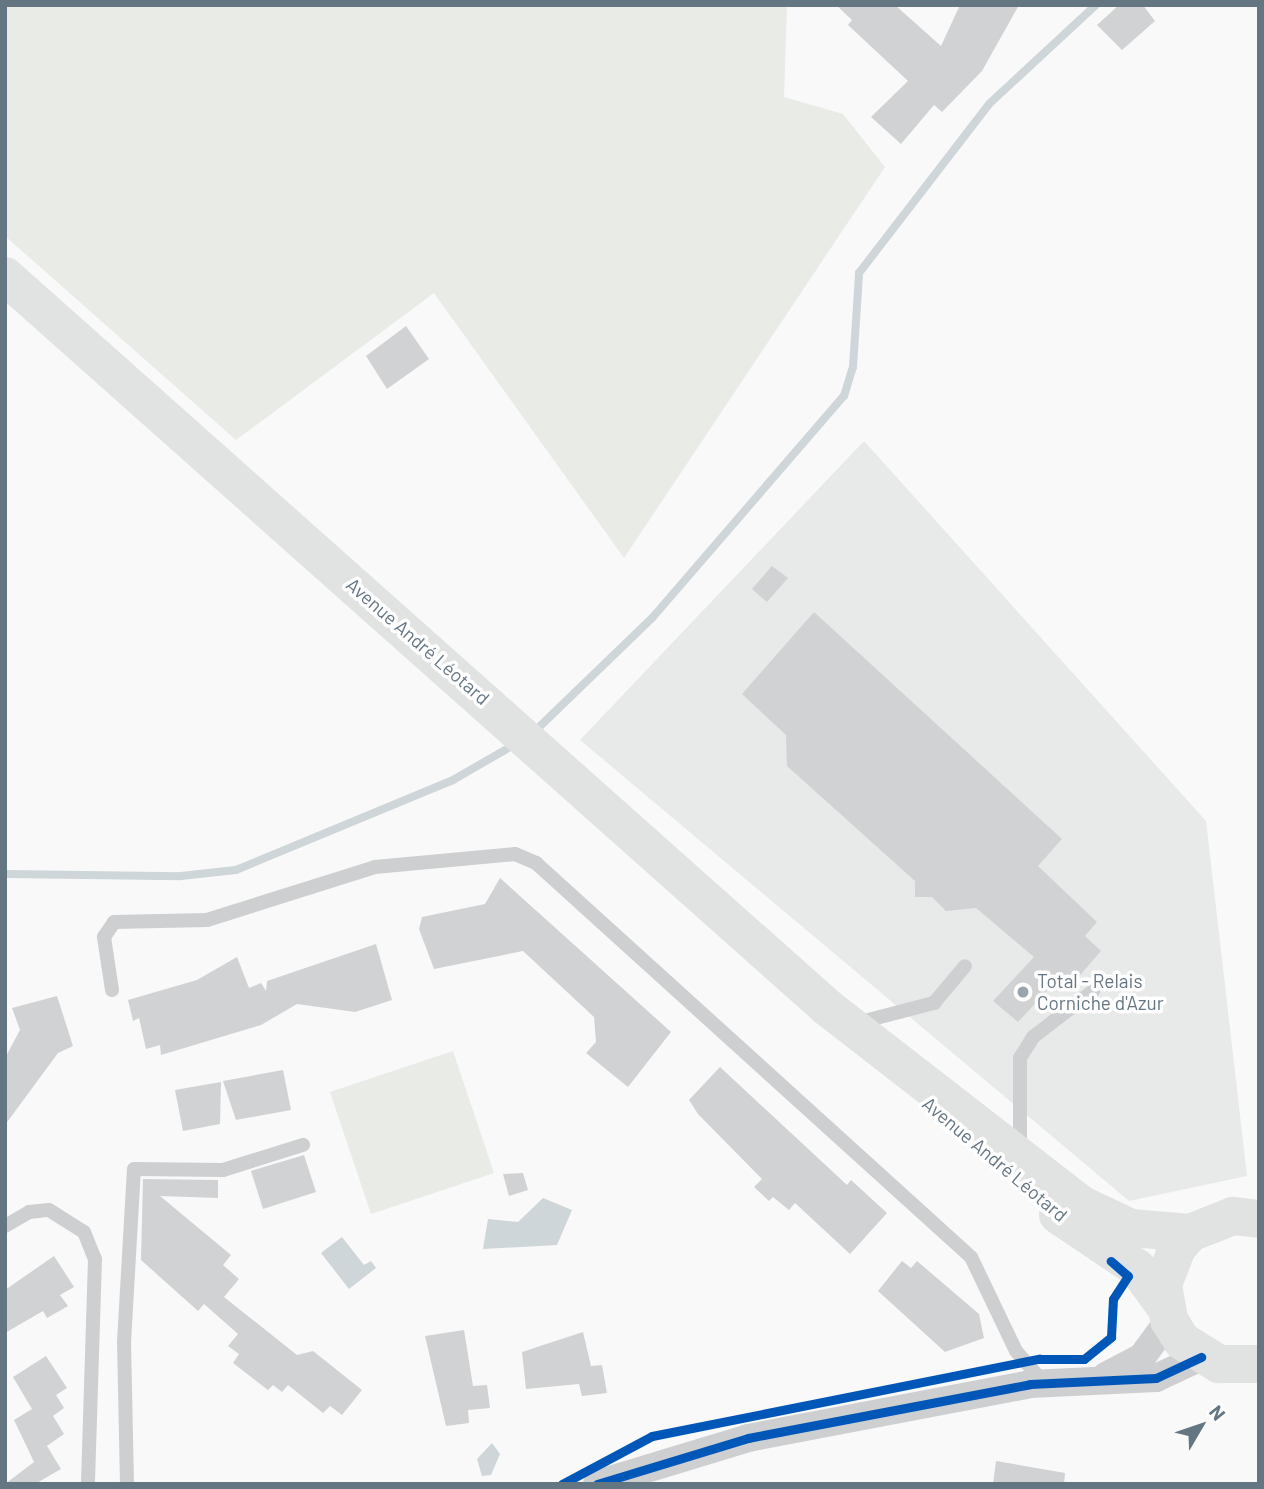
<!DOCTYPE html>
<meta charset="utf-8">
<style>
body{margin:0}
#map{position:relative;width:1264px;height:1489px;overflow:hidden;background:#f9f9f9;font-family:Barlow,sans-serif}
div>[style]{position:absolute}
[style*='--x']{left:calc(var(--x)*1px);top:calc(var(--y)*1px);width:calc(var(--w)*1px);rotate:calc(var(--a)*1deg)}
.built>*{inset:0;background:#e8e9e9}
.green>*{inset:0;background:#e8ebe6}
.water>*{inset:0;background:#ced6d9}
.stream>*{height:8px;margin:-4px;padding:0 4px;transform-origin:4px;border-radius:4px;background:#ced6d9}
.building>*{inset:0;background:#d0d2d3}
.lane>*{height:14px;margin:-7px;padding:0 7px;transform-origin:7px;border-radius:7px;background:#cecfd0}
.street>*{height:28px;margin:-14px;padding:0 14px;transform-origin:14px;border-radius:14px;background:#cecfd0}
.secondary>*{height:38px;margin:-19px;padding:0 19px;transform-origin:19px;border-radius:19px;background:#e1e2e2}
.cycleway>*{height:9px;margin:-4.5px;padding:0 4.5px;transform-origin:4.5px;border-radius:4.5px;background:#0057b8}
.dots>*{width:19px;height:19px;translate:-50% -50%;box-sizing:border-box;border:4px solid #fff;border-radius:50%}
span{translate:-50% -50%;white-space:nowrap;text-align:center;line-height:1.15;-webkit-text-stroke:7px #fff;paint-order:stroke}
.street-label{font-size:19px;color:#657683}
.poi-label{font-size:19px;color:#657683}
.left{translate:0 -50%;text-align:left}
.frame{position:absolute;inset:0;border:7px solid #657683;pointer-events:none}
.north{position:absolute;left:1166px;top:1391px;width:70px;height:70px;-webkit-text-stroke:5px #fff;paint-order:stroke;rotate:51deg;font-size:19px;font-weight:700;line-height:28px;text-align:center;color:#657683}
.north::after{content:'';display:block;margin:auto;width:24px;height:32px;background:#657683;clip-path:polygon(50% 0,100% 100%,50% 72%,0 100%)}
</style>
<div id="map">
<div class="built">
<div style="clip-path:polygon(864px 441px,1206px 821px,1247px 1176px,1129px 1201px,580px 740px)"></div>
</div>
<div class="green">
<div style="clip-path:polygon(5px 5px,787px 5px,784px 97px,843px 114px,885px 167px,624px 558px,434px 293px,236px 440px,5px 236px)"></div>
<div style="clip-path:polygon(453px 1051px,494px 1173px,371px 1214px,330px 1092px)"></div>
</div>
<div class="water">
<div style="clip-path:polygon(543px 1198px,572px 1210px,557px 1245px,483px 1249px,488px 1219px,518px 1222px)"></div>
<div style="clip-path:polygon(342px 1237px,364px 1265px,371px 1261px,376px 1268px,349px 1289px,321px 1253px)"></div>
<div style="clip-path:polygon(492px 1443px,500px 1454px,491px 1475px,482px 1476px,477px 1459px)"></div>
</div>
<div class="stream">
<div style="--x:534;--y:732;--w:165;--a:-44"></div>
<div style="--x:653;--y:617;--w:292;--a:-49.2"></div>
<div style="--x:844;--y:396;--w:30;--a:-73"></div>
<div style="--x:853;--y:367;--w:94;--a:-86.3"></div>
<div style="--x:859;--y:273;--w:213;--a:-52.4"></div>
<div style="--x:989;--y:104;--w:146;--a:-42.8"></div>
<div style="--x:5;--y:874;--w:176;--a:0.7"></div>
<div style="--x:181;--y:876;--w:55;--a:-6.2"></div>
<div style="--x:236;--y:870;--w:235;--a:-22.5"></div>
<div style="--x:453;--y:780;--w:74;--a:-30"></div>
</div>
<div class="building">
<div style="clip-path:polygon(836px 5px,895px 5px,941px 46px,960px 5px,1019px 5px,982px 71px,942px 112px,934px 105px,901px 144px,871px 117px,908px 81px,848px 25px,852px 20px)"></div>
<div style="clip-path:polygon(1119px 5px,1143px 5px,1155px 21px,1122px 50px,1097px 25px)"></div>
<div style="clip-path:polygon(406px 326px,429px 359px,387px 389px,366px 356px)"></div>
<div style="clip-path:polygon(772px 566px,788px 578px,767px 602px,752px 589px)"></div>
<div style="clip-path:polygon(814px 612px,1062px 839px,1038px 866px,1097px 922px,1085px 936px,1101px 951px,1068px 989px,1058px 979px,1018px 1022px,993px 1001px,1034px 957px,976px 908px,946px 911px,932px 897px,915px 897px,915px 881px,787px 766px,786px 735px,742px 694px)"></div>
<div style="clip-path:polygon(500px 878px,671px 1032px,628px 1087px,586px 1053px,596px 1042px,594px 1017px,523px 951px,434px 969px,419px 929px,422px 917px,485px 904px)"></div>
<div style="clip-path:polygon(376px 944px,392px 1000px,355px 1012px,297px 1004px,261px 1025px,161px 1055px,160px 1045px,146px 1049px,139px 1018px,133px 1021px,128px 1000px,197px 980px,237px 957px,249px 988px,261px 983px,266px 991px,267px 981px)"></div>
<div style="clip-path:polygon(57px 996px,73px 1046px,58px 1053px,5px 1125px,5px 1058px,20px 1030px,12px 1008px)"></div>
<div style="clip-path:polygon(720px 1067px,847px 1185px,851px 1180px,887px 1213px,850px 1254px,795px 1203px,789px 1210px,773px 1197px,769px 1201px,754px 1187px,762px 1179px,698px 1114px,689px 1100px)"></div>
<div style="clip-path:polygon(283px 1070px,291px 1110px,236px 1120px,223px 1081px)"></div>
<div style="clip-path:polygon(221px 1082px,220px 1124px,183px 1131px,175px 1090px)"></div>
<div style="clip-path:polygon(304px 1155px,316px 1192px,263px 1209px,251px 1171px)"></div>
<div style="clip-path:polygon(523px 1173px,528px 1190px,509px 1196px,503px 1174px)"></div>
<div style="clip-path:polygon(143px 1179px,218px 1180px,218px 1198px,160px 1196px,231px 1255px,223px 1265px,239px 1279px,224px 1297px,297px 1355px,313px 1351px,362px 1390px,342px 1415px,330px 1406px,323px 1413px,288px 1385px,282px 1392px,273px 1385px,268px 1390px,233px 1363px,239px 1354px,228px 1346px,238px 1334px,204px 1304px,198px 1311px,141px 1260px)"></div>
<div style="clip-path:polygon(54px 1256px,74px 1287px,60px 1295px,68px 1306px,47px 1318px,43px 1311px,5px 1333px,5px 1290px)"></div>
<div style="clip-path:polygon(902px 1261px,911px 1268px,917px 1261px,979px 1314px,984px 1338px,945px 1352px,878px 1291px)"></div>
<div style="clip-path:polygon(464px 1330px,473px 1386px,487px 1385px,490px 1408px,468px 1410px,469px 1423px,446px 1426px,425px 1336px)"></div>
<div style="clip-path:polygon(583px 1332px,591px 1366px,602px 1365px,607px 1393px,582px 1396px,579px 1384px,526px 1389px,522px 1352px)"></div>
<div style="clip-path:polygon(46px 1356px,67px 1388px,56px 1395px,64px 1408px,53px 1416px,64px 1434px,41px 1450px,47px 1446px,61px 1469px,35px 1484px,5px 1484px,34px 1462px,14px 1420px,32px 1409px,13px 1377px)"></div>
<div style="clip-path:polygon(996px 1461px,1065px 1473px,1064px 1484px,993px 1484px)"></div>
</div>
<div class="lane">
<div style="--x:112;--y:990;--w:54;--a:-98.6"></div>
<div style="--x:104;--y:937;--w:18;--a:-56"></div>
<div style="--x:114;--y:922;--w:93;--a:-1.2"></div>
<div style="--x:207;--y:920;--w:176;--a:-17.5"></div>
<div style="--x:375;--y:867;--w:141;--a:-5.3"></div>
<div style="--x:515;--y:854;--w:23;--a:23"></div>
<div style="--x:536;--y:863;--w:587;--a:42.17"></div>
<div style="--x:971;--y:1257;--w:104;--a:64.4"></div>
<div style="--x:1016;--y:1351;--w:41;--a:48.9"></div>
<div style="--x:857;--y:1023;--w:80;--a:-14.6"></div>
<div style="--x:934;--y:1003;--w:48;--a:-50"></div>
<div style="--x:1020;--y:1150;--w:92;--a:-90"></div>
<div style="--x:1020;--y:1058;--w:25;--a:-58"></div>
<div style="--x:1033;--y:1037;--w:76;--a:-37.5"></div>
<div style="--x:5;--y:1226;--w:28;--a:-30"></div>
<div style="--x:29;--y:1212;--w:20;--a:-6"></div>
<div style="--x:49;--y:1210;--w:41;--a:32.2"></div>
<div style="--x:84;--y:1232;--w:29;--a:68"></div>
<div style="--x:95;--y:1259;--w:225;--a:91.8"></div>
<div style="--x:127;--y:1484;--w:142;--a:-91.2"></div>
<div style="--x:124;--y:1342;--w:173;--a:-86.7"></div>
<div style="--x:134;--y:1169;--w:89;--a:0.6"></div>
<div style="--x:223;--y:1170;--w:84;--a:-17.4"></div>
</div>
<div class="street">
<div style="--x:1106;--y:1376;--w:41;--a:-27.8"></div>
<div style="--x:1142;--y:1357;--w:46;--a:-53.9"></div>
<div style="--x:597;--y:1484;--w:158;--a:-16.9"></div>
<div style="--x:748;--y:1438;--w:287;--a:-10.8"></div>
<div style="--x:1030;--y:1384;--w:126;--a:-2.7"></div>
<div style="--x:1156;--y:1378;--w:50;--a:-25"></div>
</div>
<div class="secondary">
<div style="--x:5;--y:276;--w:1101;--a:41.65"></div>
<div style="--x:828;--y:1008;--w:321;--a:37.8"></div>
<div style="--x:1082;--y:1205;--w:54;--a:25.1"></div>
<div style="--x:1131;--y:1228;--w:59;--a:4.8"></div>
<div style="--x:1058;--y:1215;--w:95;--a:33.9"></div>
<div style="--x:1137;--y:1268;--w:46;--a:53.9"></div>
<div style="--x:1259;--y:1219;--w:26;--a:-173"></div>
<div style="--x:1233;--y:1216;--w:46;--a:158.4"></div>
<div style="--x:1190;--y:1233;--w:20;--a:131"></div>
<div style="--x:1177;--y:1248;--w:40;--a:111"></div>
<div style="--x:1163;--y:1285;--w:36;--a:80"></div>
<div style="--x:1169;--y:1320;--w:25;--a:58"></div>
<div style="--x:1182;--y:1341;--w:44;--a:31.9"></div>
<div style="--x:1219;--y:1364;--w:40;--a:0"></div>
</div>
<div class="cycleway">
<div style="--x:562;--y:1484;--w:102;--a:-28.1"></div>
<div style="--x:652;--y:1436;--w:395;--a:-11.3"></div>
<div style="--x:1039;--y:1359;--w:45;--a:0"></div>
<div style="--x:1084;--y:1359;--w:35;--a:-39"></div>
<div style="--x:1111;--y:1337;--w:38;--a:-87"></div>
<div style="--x:1113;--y:1299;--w:27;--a:-57"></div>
<div style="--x:1128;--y:1276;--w:23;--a:-139"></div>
<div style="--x:597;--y:1484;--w:158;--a:-16.9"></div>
<div style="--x:748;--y:1438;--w:287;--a:-10.8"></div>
<div style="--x:1030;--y:1384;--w:126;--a:-2.7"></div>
<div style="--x:1156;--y:1378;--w:50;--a:-25"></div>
</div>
<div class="dots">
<div style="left:1023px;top:992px;background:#99a4ac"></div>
</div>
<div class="street-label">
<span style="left:418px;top:641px;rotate:41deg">Avenue André Léotard</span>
<span style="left:995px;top:1159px;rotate:40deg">Avenue André Léotard</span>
</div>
<div class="poi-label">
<span class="left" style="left:1037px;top:992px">Total - Relais<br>Corniche d'Azur</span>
</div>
<div class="frame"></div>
<div class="north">N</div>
</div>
